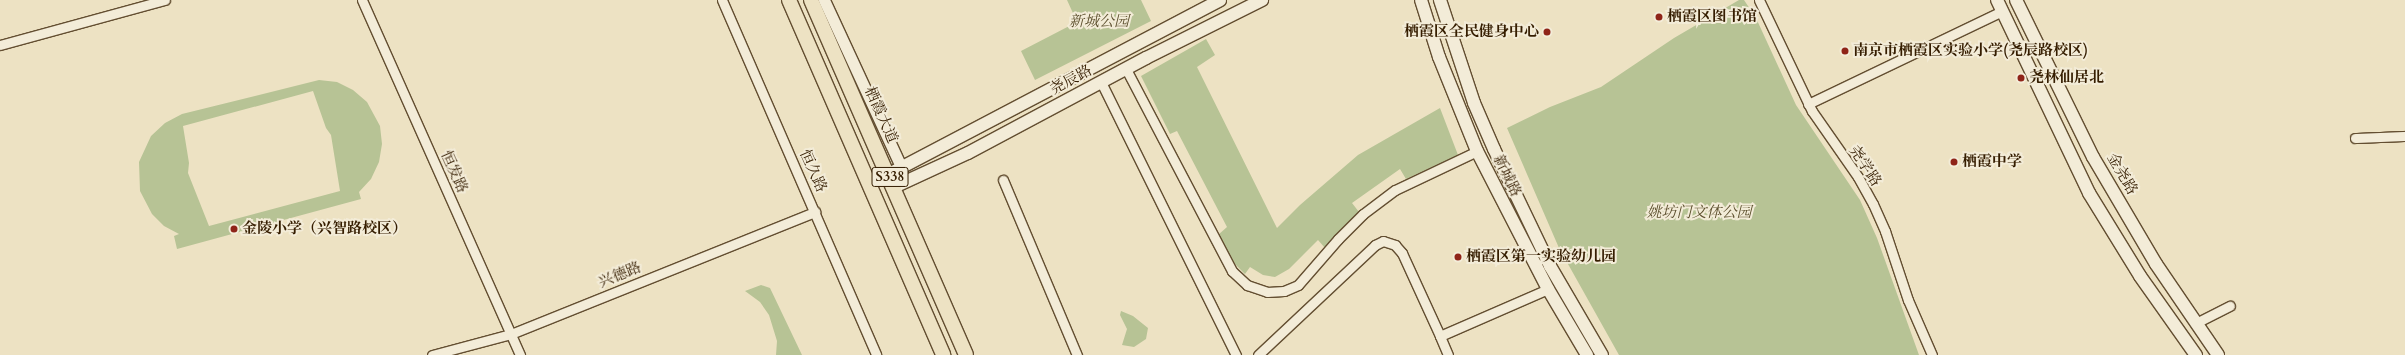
<!DOCTYPE html>
<meta charset="utf-8">
<style>
body{margin:0}
#map{position:relative;width:2405px;height:355px;overflow:hidden;background:#ede2c3;font-family:Cardo,"Noto Serif SC",serif}
div>[style]{position:absolute}
[style*='--x']{left:calc(var(--x)*1px);top:calc(var(--y)*1px);width:calc(var(--w)*1px);rotate:calc(var(--a)*1deg)}
.green>*{inset:0;background:#b7c395}
.roads{filter:drop-shadow(1px 0 #634e31) drop-shadow(-1px 0 #634e31) drop-shadow(0 1px #634e31) drop-shadow(0 -1px #634e31)}
.minor>*{height:9px;margin:-4.5px;padding:0 4.5px;transform-origin:4.5px;border-radius:4.5px;background:#f3ecd8}
.tertiary>*{height:11px;margin:-5.5px;padding:0 5.5px;transform-origin:5.5px;border-radius:5.5px;background:#f3ecd8}
.secondary>*{height:12px;margin:-6px;padding:0 6px;transform-origin:6px;border-radius:6px;background:#f3ecd8}
.primary>*{height:14px;margin:-7px;padding:0 7px;transform-origin:7px;border-radius:7px;background:#ede2c3}
.dots>*{width:11px;height:11px;translate:-50% -50%;box-sizing:border-box;border:2px solid #f3ecd8;border-radius:50%}
span{translate:-50% -50%;white-space:nowrap;text-align:center;line-height:1.15;-webkit-text-stroke:4px #f3ecd8;paint-order:stroke}
.shield-label span{padding:1px 3px;background:#f3ecd8;border:1px solid;border-radius:3px;-webkit-text-stroke-width:0}
.shield-label{font-size:14px;color:#351d00;font-weight:700}
.poi-label{font-size:15px;color:#351d00;font-weight:700}
.left{translate:0 -50%;text-align:left}
.right{translate:-100% -50%;text-align:right}
.park-label{font-size:15px;color:#5c4f2d;font-style:italic}
.street-label{font-size:15px;color:#351d00}
</style>
<div id="map">
<div class="green">
<div style="clip-path:polygon(1067px 0,1141px 0,1151px 21px,1035px 80px,1021px 51px,1077px 22px)"></div>
<div style="clip-path:polygon(1739px 0,1744px 0,1756px 18px,1796px 105px,1860px 200px,1877px 238px,1919px 355px,1619px 355px,1559px 248px,1507px 128px,1550px 107px,1601px 87px,1674px 38px)"></div>
<div style="clip-path:polygon(1206px 39px,1215px 55px,1197px 67px,1277px 228px,1300px 205px,1358px 155px,1440px 108px,1458px 155px,1406px 179px,1400px 169px,1352px 203px,1359px 212px,1325px 248px,1318px 240px,1289px 269px,1275px 277px,1263px 275px,1250px 267px,1245px 274px,1235px 264px,1218px 235px,1227px 227px,1177px 131px,1170px 134px,1141px 76px)"></div>
<div style="clip-path:polygon(evenodd,319px 80px,337px 82px,353px 90px,367px 102px,380px 126px,382px 144px,379px 162px,371px 179px,359px 192px,361px 199px,177px 249px,174px 236px,179px 234px,164px 226px,152px 214px,140px 191px,139px 162px,151px 136px,165px 123px,182px 114px,319px 80px,313px 91px,326px 128px,331px 135px,340px 191px,209px 226px,188px 173px,189px 163px,183px 126px,313px 91px)"></div>
<div style="clip-path:polygon(761px 285px,770px 288px,802px 355px,776px 355px,777px 341px,769px 315px,760px 302px,745px 291px)"></div>
<div style="clip-path:polygon(1121px 311px,1133px 316px,1148px 328px,1146px 339px,1134px 347px,1122px 345px,1127px 329px,1120px 315px)"></div>
</div>
<div class="roads">
<div class="minor">
<div style="--x:362;--y:0;--w:389;--a:66"></div>
<div style="--x:722;--y:0;--w:387;--a:66.5"></div>
<div style="--x:1759;--y:0;--w:123;--a:64.5"></div>
<div style="--x:1812;--y:111;--w:80;--a:55.1"></div>
<div style="--x:1858;--y:177;--w:31;--a:61"></div>
<div style="--x:1873;--y:204;--w:30;--a:66"></div>
<div style="--x:1885;--y:231;--w:73;--a:71.6"></div>
<div style="--x:1908;--y:300;--w:60;--a:66.4"></div>
<div style="--x:0;--y:45;--w:171;--a:-15.3"></div>
<div style="--x:1126;--y:69;--w:228;--a:62.3"></div>
<div style="--x:1232;--y:271;--w:21;--a:43"></div>
<div style="--x:1247;--y:285;--w:21;--a:19"></div>
<div style="--x:1267;--y:292;--w:17;--a:-3"></div>
<div style="--x:1284;--y:291;--w:15;--a:-23"></div>
<div style="--x:1298;--y:285;--w:61;--a:-49"></div>
<div style="--x:1338;--y:239;--w:35;--a:-45"></div>
<div style="--x:1363;--y:214;--w:40;--a:-37"></div>
<div style="--x:1395;--y:190;--w:91;--a:-25.4"></div>
<div style="--x:1101;--y:82;--w:305;--a:63.7"></div>
<div style="--x:1808;--y:104;--w:215;--a:-25.6"></div>
<div style="--x:2355;--y:138;--w:50;--a:-2.3"></div>
<div style="--x:1003;--y:180;--w:190;--a:67.1"></div>
<div style="--x:2196;--y:323;--w:38;--a:-27"></div>
<div style="--x:432;--y:355;--w:82;--a:-14.9"></div>
<div style="--x:511;--y:334;--w:328;--a:-21.9"></div>
<div style="--x:1258;--y:355;--w:161;--a:-43.2"></div>
<div style="--x:1375;--y:245;--w:9;--a:-27"></div>
<div style="--x:1383;--y:241;--w:13;--a:18"></div>
<div style="--x:1395;--y:245;--w:11;--a:49"></div>
<div style="--x:1402;--y:253;--w:91;--a:65.4"></div>
<div style="--x:1448;--y:355;--w:21;--a:-113"></div>
<div style="--x:1440;--y:336;--w:118;--a:-23.5"></div>
</div>
<div class="tertiary">
<div style="--x:824;--y:0;--w:184;--a:65.2"></div>
</div>
<div class="secondary">
<div style="--x:1421;--y:0;--w:60;--a:72.5"></div>
<div style="--x:1439;--y:57;--w:101;--a:68"></div>
<div style="--x:1477;--y:151;--w:155;--a:62.8"></div>
<div style="--x:1548;--y:289;--w:77;--a:59.4"></div>
<div style="--x:1440;--y:0;--w:108;--a:71.7"></div>
<div style="--x:1474;--y:103;--w:50;--a:66.5"></div>
<div style="--x:1494;--y:149;--w:130;--a:64.4"></div>
<div style="--x:1550;--y:266;--w:103;--a:59.7"></div>
<div style="--x:1997;--y:0;--w:214;--a:64.5"></div>
<div style="--x:2089;--y:193;--w:97;--a:58.4"></div>
<div style="--x:2140;--y:276;--w:97;--a:54.7"></div>
<div style="--x:2016;--y:0;--w:175;--a:63.9"></div>
<div style="--x:2093;--y:157;--w:124;--a:59.5"></div>
<div style="--x:2156;--y:264;--w:110;--a:55.7"></div>
<div style="--x:889;--y:174;--w:374;--a:-27.7"></div>
<div style="--x:894;--y:187;--w:81;--a:-24.7"></div>
<div style="--x:968;--y:153;--w:202;--a:-28.1"></div>
<div style="--x:1146;--y:58;--w:130;--a:-26.6"></div>
</div>
<div class="primary">
<div style="--x:789;--y:0;--w:387;--a:66.5"></div>
<div style="--x:811;--y:0;--w:387;--a:66.4"></div>
</div>
</div>
<div class="dots">
<div style="left:1659px;top:17px;background:#8f2418"></div>
<div style="left:1547px;top:32px;background:#8f2418"></div>
<div style="left:1845px;top:51px;background:#8f2418"></div>
<div style="left:2021px;top:78px;background:#8f2418"></div>
<div style="left:1954px;top:162px;background:#8f2418"></div>
<div style="left:234px;top:229px;background:#8f2418"></div>
<div style="left:1458px;top:257px;background:#8f2418"></div>
</div>
<div class="shield-label">
<span style="left:890px;top:177px">S338</span>
</div>
<div class="poi-label">
<span class="left" style="left:1667px;top:17px">栖霞区图书馆</span>
<span class="right" style="left:1539px;top:32px">栖霞区全民健身中心</span>
<span class="left" style="left:1853px;top:51px">南京市栖霞区实验小学(尧辰路校区)</span>
<span class="left" style="left:2029px;top:78px">尧林仙居北</span>
<span class="left" style="left:1962px;top:162px">栖霞中学</span>
<span class="left" style="left:242px;top:229px">金陵小学（兴智路校区）</span>
<span class="left" style="left:1466px;top:257px">栖霞区第一实验幼儿园</span>
</div>
<div class="park-label">
<span style="left:1099px;top:22px">新城公园</span>
<span style="left:1699px;top:213px">姚坊门文体公园</span>
</div>
<div class="street-label">
<span style="left:1071px;top:80px;rotate:-28deg">尧辰路</span>
<span style="left:881px;top:115px;rotate:66deg">栖霞大道</span>
<span style="left:1865px;top:166px;rotate:57deg">尧学路</span>
<span style="left:813px;top:171px;rotate:66deg">恒久路</span>
<span style="left:454px;top:172px;rotate:66deg">恒发路</span>
<span style="left:2122px;top:174px;rotate:60deg">金尧路</span>
<span style="left:1507px;top:176px;rotate:64deg">新城路</span>
<span style="left:620px;top:275px;rotate:-22deg">兴德路</span>
</div>
</div>
